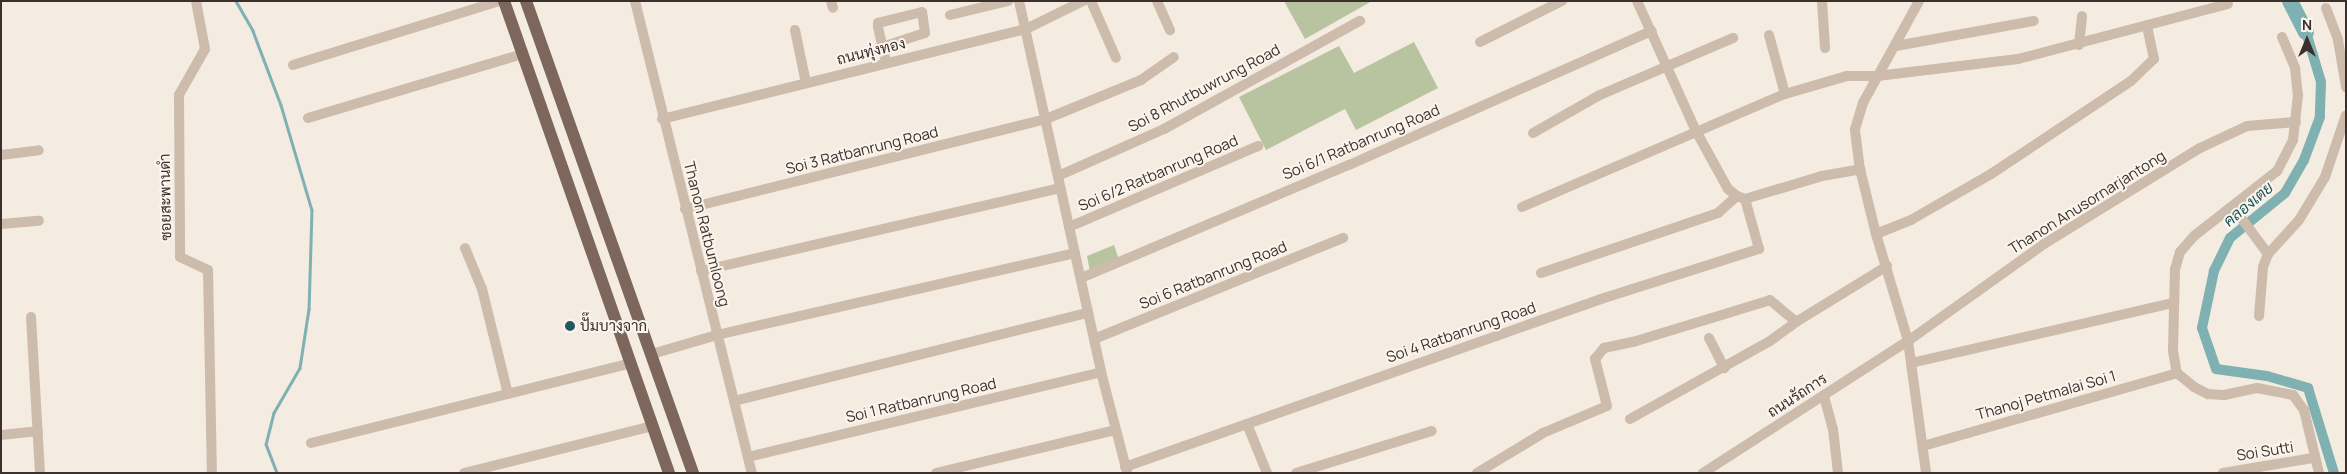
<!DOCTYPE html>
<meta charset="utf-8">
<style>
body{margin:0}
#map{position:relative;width:2347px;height:474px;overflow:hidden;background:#f4ebe1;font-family:Manrope,Sarabun,sans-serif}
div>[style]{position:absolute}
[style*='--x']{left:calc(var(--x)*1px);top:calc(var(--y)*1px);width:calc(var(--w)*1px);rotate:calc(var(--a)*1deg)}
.green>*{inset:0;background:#b8c4a0}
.stream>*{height:2.5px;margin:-1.25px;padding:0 1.25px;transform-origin:1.25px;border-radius:1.25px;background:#7fb0b2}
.canal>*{height:10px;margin:-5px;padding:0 5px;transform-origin:5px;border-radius:5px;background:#7fb0b2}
.river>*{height:16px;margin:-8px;padding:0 8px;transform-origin:8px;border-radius:8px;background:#7fb0b2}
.minor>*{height:10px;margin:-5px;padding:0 5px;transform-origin:5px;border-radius:5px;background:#cdbbac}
.major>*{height:12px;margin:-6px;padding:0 6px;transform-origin:6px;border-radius:6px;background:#7d675c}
.dots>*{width:14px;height:14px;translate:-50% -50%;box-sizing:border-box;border:2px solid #fbf5ee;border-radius:50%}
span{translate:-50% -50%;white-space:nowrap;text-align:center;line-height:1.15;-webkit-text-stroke:4px #fbf5ee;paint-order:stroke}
.street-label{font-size:15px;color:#3b302b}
.poi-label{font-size:15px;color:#3b302b}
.left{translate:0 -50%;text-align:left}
.water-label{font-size:16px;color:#1f5a5e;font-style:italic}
.frame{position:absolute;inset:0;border:2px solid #3b302b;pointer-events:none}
.north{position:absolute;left:2282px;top:15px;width:50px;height:50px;-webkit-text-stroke:4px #fbf5ee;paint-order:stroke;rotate:0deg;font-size:14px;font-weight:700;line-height:20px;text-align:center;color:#3b302b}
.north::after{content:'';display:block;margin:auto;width:18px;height:22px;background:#3b302b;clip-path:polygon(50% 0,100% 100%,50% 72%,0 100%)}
</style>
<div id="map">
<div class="green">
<div style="clip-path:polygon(1284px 1px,1372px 1px,1305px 39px)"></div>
<div style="clip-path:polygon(1414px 42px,1438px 88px,1356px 130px,1345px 109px,1266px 150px,1239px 97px,1339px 46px,1354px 73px)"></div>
<div style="clip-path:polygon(1114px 245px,1119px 260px,1090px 272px,1087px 256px)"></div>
</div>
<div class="stream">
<div style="--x:236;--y:1;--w:34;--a:60"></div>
<div style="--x:253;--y:31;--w:79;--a:69.3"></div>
<div style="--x:281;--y:105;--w:109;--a:73.6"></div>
<div style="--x:312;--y:210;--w:99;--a:91.7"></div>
<div style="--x:309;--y:309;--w:60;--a:98.7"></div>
<div style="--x:300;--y:368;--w:52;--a:120"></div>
<div style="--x:274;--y:413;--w:32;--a:104"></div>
<div style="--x:266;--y:444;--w:31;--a:69"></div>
</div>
<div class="canal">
<div style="--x:2306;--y:32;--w:52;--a:73.3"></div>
<div style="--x:2321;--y:82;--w:35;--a:92"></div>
<div style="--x:2320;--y:117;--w:46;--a:110.4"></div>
<div style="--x:2304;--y:160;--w:38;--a:120"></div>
<div style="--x:2285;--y:193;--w:71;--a:140.7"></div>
<div style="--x:2230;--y:238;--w:37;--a:116"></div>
<div style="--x:2214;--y:271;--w:58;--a:101.9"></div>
<div style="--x:2202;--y:328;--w:43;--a:71.1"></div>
<div style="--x:2216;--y:369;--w:51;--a:7.8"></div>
<div style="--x:2267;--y:376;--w:43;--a:16.3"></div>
<div style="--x:2308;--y:388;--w:89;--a:73"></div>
</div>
<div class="river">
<div style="--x:2290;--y:1;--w:35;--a:63"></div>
</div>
<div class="minor">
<div style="--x:196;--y:1;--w:49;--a:79.4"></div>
<div style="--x:205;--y:49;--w:53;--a:119.5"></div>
<div style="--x:179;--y:95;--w:162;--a:89.6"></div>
<div style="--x:180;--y:257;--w:31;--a:25"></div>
<div style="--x:208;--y:270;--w:203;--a:88.9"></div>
<div style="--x:635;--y:1;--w:486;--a:76.1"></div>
<div style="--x:831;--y:1;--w:7;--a:74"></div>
<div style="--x:1019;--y:1;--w:380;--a:77.5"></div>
<div style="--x:1101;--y:372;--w:103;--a:75.4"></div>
<div style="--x:1091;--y:1;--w:62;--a:66.3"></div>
<div style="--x:1157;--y:1;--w:32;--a:66"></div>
<div style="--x:1637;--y:1;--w:143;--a:65.6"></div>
<div style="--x:1696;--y:131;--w:66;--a:61.1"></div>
<div style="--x:1728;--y:189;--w:11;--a:38"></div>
<div style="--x:1737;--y:196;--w:9;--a:21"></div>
<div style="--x:1745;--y:199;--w:80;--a:-16.6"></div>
<div style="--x:1822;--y:176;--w:39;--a:-10"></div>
<div style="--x:1822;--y:1;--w:47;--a:86.3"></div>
<div style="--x:1919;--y:1;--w:116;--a:118.8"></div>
<div style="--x:1863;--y:103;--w:28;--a:107"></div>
<div style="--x:1855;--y:130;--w:39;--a:83"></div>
<div style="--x:1860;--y:169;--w:67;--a:76.2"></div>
<div style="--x:1876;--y:234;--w:112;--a:73.3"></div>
<div style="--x:1908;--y:341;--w:133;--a:82.2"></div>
<div style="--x:2326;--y:8;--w:34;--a:69"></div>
<div style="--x:2338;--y:40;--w:48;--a:80.3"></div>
<div style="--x:950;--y:15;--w:60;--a:-13.6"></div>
<div style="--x:795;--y:30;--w:54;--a:78.3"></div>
<div style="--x:2282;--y:37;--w:34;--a:67"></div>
<div style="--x:2295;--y:68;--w:27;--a:84"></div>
<div style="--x:2298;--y:95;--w:45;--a:96.3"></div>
<div style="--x:2293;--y:140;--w:35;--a:117"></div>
<div style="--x:2277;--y:171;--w:105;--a:141.9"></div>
<div style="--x:2194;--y:236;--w:21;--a:131"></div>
<div style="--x:2180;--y:252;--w:18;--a:106"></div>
<div style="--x:2175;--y:269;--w:82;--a:91.4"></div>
<div style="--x:2173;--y:351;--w:22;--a:80"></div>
<div style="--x:2177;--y:373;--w:22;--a:39"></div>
<div style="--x:2194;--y:387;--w:16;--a:27"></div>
<div style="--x:2208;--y:394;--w:16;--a:4"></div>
<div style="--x:2224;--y:395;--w:34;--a:-12"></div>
<div style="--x:2257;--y:388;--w:37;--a:11"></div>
<div style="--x:2293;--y:395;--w:19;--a:54"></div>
<div style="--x:2304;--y:410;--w:65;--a:76.6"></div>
<div style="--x:1480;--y:42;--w:92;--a:-26.6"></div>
<div style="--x:2079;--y:45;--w:29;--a:-84"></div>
<div style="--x:1896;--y:46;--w:140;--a:-10.3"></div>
<div style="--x:882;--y:47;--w:45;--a:-18"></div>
<div style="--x:925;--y:33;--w:21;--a:-98"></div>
<div style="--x:922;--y:12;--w:45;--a:166"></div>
<div style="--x:878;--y:23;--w:4;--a:90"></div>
<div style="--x:878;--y:27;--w:37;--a:77"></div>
<div style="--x:293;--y:65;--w:217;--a:-17.2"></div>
<div style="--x:1785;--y:94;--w:65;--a:-16.2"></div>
<div style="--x:1847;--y:76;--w:30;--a:0"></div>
<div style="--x:1877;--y:76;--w:142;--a:-6.9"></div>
<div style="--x:2018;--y:59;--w:217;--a:-14.7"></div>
<div style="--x:308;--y:118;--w:224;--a:-16.6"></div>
<div style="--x:662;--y:119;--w:375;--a:-13.9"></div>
<div style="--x:1026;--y:29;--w:64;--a:-26.2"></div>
<div style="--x:1533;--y:133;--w:77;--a:-29.6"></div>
<div style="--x:1600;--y:95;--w:145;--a:-23.2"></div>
<div style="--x:1;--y:155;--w:38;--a:-7"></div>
<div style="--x:1058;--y:176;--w:116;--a:-23.9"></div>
<div style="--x:1164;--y:129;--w:224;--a:-28.9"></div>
<div style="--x:1522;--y:207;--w:286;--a:-23.3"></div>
<div style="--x:1785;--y:94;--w:61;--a:-105.2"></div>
<div style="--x:2233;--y:207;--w:59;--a:53.3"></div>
<div style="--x:685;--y:209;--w:372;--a:-14"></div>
<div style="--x:1046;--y:119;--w:103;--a:-22.3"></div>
<div style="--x:1141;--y:80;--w:40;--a:-34.9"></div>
<div style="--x:1;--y:224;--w:38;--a:-5"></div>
<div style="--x:1069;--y:227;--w:206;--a:-23.2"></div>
<div style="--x:1876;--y:234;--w:38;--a:-22"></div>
<div style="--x:1911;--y:220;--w:92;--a:-29.9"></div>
<div style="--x:1991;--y:174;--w:168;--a:-33.6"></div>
<div style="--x:2131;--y:81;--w:32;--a:-44"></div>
<div style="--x:2154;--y:59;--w:34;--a:-102"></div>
<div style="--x:465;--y:248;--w:44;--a:67.5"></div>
<div style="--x:482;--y:289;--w:108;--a:76.1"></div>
<div style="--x:701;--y:271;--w:369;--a:-13"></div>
<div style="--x:1541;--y:273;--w:187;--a:-18.7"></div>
<div style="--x:1718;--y:213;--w:25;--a:-42"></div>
<div style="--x:1081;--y:278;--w:291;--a:-22.9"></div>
<div style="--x:1349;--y:165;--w:331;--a:-23.9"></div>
<div style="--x:2259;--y:316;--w:49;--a:-85.3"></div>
<div style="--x:2263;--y:267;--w:14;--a:-69"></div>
<div style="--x:2268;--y:254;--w:46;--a:-47.6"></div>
<div style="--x:2299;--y:220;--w:50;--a:-58.8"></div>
<div style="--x:2325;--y:177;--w:65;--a:-71.3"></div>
<div style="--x:31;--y:317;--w:156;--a:86.7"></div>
<div style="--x:1709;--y:338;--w:34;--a:63"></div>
<div style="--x:1094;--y:339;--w:269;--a:-22.1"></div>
<div style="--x:652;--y:354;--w:68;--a:-16.3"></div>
<div style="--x:717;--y:335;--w:367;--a:-12.9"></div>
<div style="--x:1911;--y:363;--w:269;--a:-12.9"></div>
<div style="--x:1824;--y:396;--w:34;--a:75"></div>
<div style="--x:1833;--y:429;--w:44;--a:83.5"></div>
<div style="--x:734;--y:401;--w:365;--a:-14"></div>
<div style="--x:1630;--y:419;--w:160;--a:-29.1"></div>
<div style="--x:1770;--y:341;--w:32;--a:-36"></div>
<div style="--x:1796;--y:322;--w:107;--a:-31.6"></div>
<div style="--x:1247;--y:424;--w:53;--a:67.8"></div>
<div style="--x:1;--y:435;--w:37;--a:-6"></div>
<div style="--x:311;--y:443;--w:330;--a:-14"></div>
<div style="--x:1923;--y:446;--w:264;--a:-16"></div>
<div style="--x:748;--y:457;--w:363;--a:-13.5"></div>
<div style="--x:1125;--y:467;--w:505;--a:-19.44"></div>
<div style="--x:1601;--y:299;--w:166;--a:-17.6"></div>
<div style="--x:1759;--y:249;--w:52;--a:-105.6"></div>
<div style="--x:464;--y:473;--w:195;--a:-14"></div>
<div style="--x:936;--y:473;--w:184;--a:-13.5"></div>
<div style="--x:1296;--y:473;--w:142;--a:-17.2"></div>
<div style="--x:1477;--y:473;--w:77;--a:-31.2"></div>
<div style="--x:1543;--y:433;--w:69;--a:-22.9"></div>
<div style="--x:1607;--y:406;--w:49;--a:-104.3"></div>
<div style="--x:1595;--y:359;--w:14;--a:-51"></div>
<div style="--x:1604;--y:348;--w:30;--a:-12"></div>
<div style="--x:1633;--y:342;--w:143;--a:-17"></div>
<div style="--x:1770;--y:300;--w:34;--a:40"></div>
<div style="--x:1703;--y:473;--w:244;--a:-32.8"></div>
<div style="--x:1908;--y:341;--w:167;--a:-35.5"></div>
<div style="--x:2044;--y:244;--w:183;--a:-31.6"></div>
<div style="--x:2200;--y:148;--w:52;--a:-25.1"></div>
<div style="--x:2247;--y:126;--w:49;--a:-4.7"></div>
<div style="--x:2223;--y:473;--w:91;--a:-9.5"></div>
</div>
<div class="major">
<div style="--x:504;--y:1;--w:500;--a:70.73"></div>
<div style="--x:526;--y:1;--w:501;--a:70.52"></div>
</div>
<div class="dots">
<div style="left:570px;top:326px;background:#1f5a5e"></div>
</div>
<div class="street-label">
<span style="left:871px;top:51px;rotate:-14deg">ถนนทุ่งทอง</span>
<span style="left:1204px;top:88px;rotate:-28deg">Soi 8 Rhutbuwrung Road</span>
<span style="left:1361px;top:142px;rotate:-23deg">Soi 6/1 Ratbanrung Road</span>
<span style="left:862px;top:150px;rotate:-14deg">Soi 3 Ratbanrung Road</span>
<span style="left:1158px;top:173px;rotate:-23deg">Soi 6/2 Ratbanrung Road</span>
<span style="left:165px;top:197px;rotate:-91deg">ซอยสะพานดำ</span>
<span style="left:2087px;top:202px;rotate:-32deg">Thanon Anusornarjantong</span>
<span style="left:707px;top:234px;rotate:76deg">Thanon Ratbumloong</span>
<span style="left:1213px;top:275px;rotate:-22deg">Soi 6 Ratbanrung Road</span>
<span style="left:1461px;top:332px;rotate:-19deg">Soi 4 Ratbanrung Road</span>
<span style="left:1797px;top:395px;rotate:-33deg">ถนนรัถการ</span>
<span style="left:2046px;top:395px;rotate:-16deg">Thanoj Petmalai Soi 1</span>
<span style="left:921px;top:400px;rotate:-13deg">Soi 1 Ratbanrung Road</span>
<span style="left:2265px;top:451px;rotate:-9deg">Soi Sutti</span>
</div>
<div class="poi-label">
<span class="left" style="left:580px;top:326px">ปั๊มบางจาก</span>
</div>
<div class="water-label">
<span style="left:2248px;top:204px;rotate:-40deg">คลองเตย</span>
</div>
<div class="frame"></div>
<div class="north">N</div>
</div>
